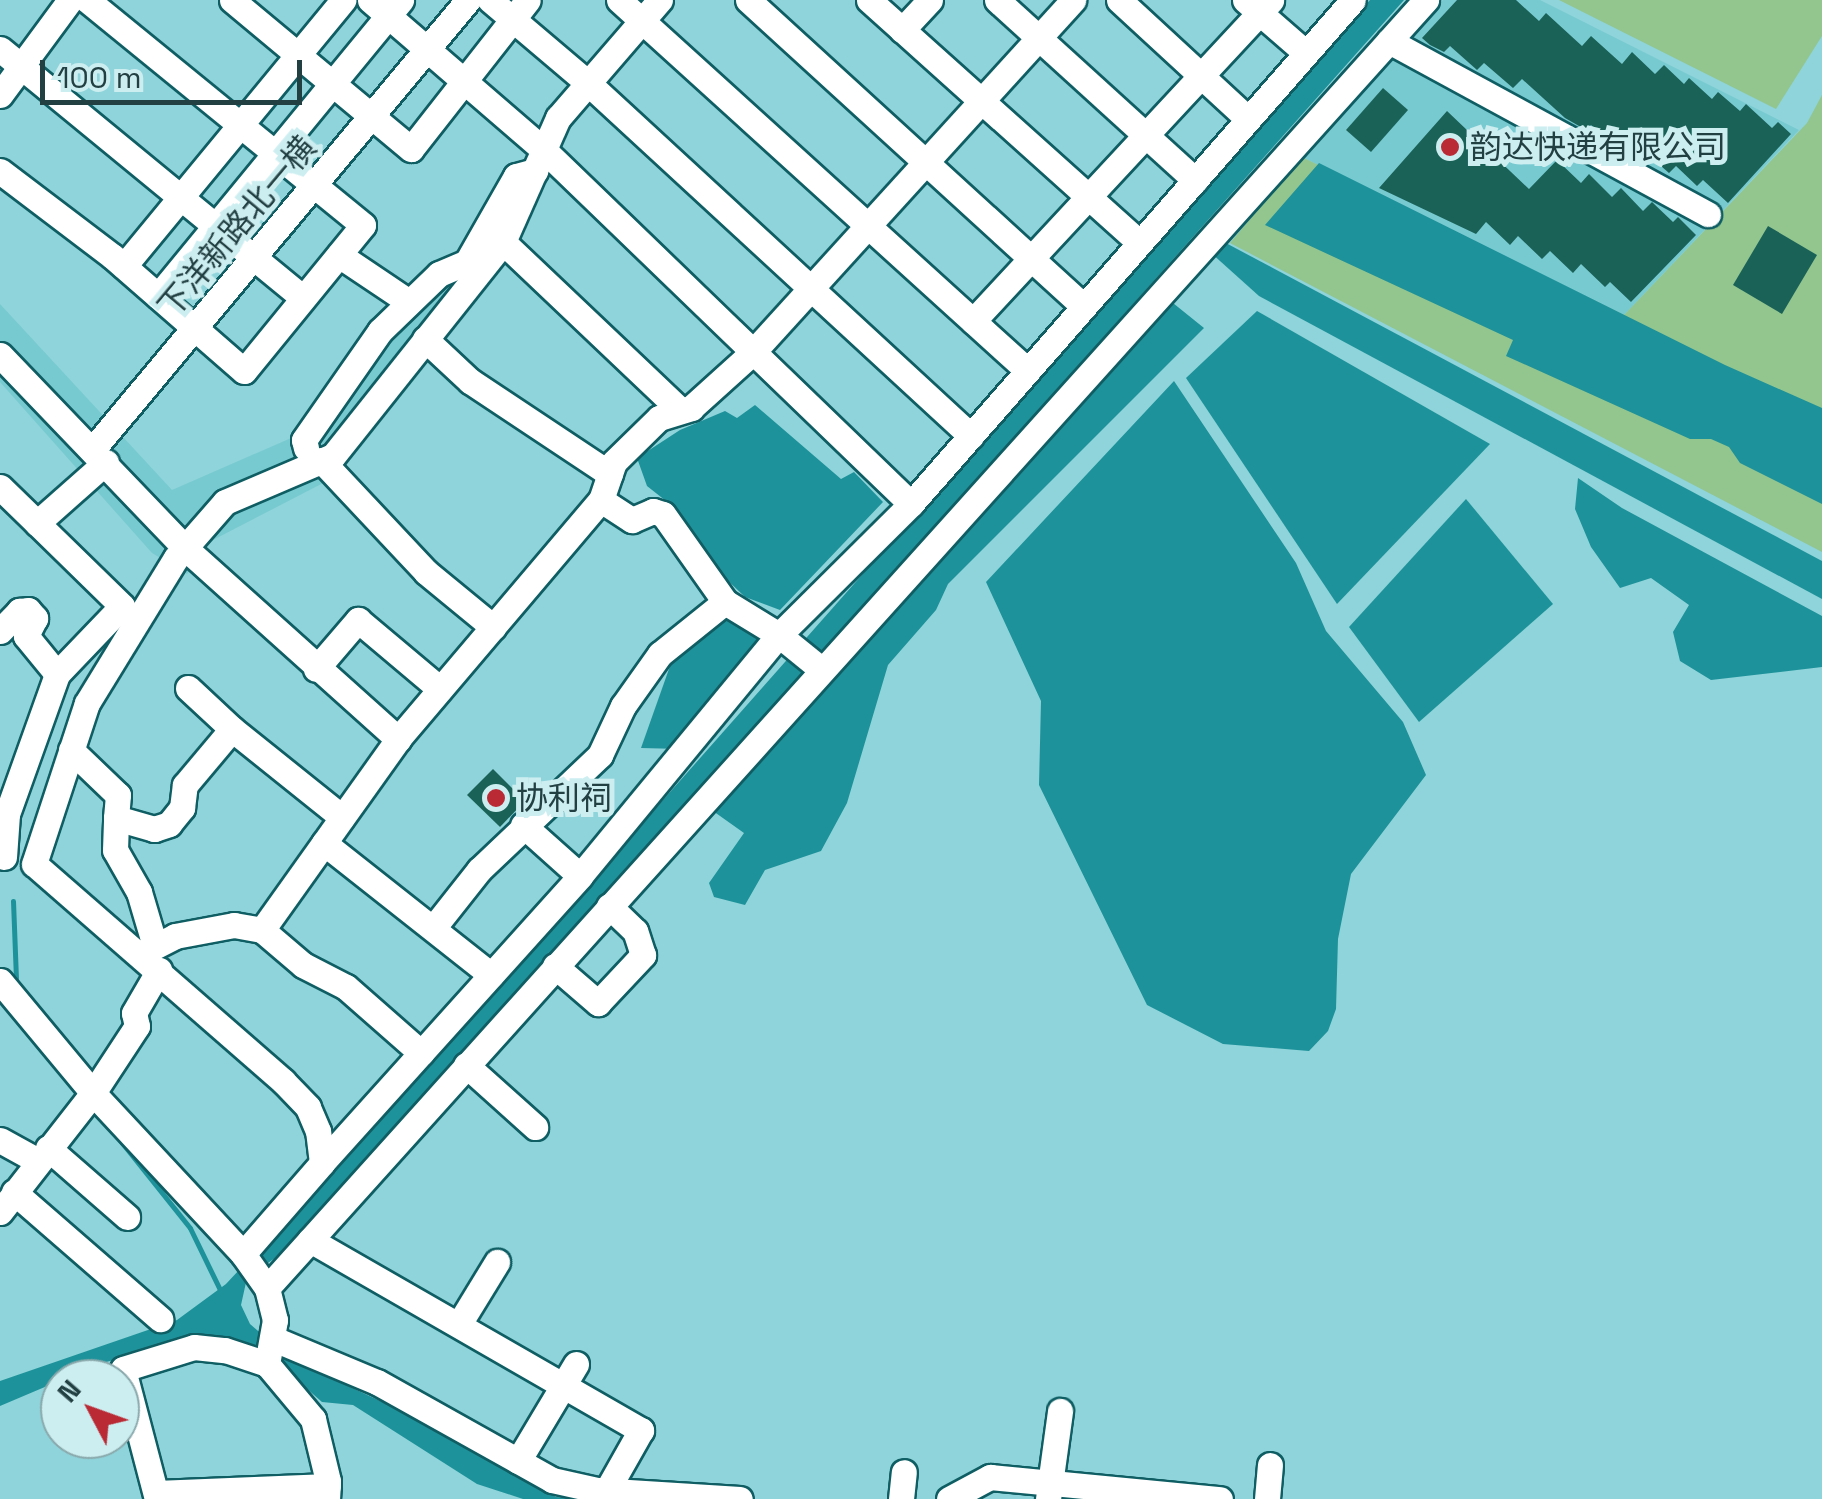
<!DOCTYPE html>
<meta charset="utf-8">
<style>
body{margin:0}
#map{position:relative;width:1822px;height:1499px;overflow:hidden;background:#8ed4da;font-family:"Space Grotesk","Noto Sans SC",sans-serif}
div>[style]{position:absolute}
[style*='--x']{left:calc(var(--x)*1px);top:calc(var(--y)*1px);width:calc(var(--w)*1px);rotate:calc(var(--a)*1deg)}
.built>*{inset:0;background:#78cad1}
.green>*{inset:0;background:#93c58e}
.water>*{inset:0;background:#1e929a}
.stream>*{height:5px;margin:-2.5px;padding:0 2.5px;transform-origin:2.5px;border-radius:2.5px;background:#1e929a}
.building>*{inset:0;background:#1a6258}
.roads{filter:drop-shadow(2px 0 #0f5e64) drop-shadow(-2px 0 #0f5e64) drop-shadow(0 2px #0f5e64) drop-shadow(0 -2px #0f5e64)}
.minor>*{height:25px;margin:-12.5px;padding:0 12.5px;transform-origin:12.5px;border-radius:12.5px;background:#fff}
.dots>*{width:28px;height:28px;translate:-50% -50%;box-sizing:border-box;border:5px solid #cdeef1;border-radius:50%}
span{translate:-50% -50%;white-space:nowrap;text-align:center;line-height:1.15;-webkit-text-stroke:10px #cdeef1;paint-order:stroke}
.poi-label{font-size:32px;color:#223f42}
.left{translate:0 -50%;text-align:left}
.street-label{font-size:32px;color:#223f42}
.north{position:absolute;left:40px;top:1359px;width:100px;height:100px;box-sizing:border-box;background:#cdeef1;border:2px solid #89a8ab;border-radius:50%;rotate:311deg;font-size:28px;font-weight:700;line-height:40px;text-align:center;color:#223f42}
.north::after{content:'';display:block;margin:auto;width:35px;height:45px;background:#ba2a35;clip-path:polygon(50% 0,100% 100%,50% 72%,0 100%)}
.scale{position:absolute;left:40px;top:60px;width:262px;height:45px;box-sizing:border-box;border:5px solid #223f42;border-top:0;padding-left:12px;font-size:30px;line-height:35px;white-space:nowrap;color:#223f42;-webkit-text-stroke:8px #cdeef1;paint-order:stroke}
</style>
<div id="map">
<div class="built">
<div style="clip-path:polygon(1443px 0,1540px 0,1799px 130px,1624px 315px,1302px 157px)"></div>
<div style="clip-path:polygon(448px 282px,476px 299px,329px 480px,211px 541px,187px 574px,152px 553px,0 382px,0 304px,172px 490px,298px 435px)"></div>
</div>
<div class="green">
<div style="clip-path:polygon(1559px 0,1822px 0,1822px 36px,1776px 109px)"></div>
<div style="clip-path:polygon(1822px 95px,1822px 552px,1230px 243px,1302px 157px,1624px 315px,1807px 123px)"></div>
</div>
<div class="water">
<div style="clip-path:polygon(1370px 0,1404px 0,522px 990px,275px 1258px,247px 1278px,241px 1305px,250px 1324px,292px 1360px,421px 1420px,556px 1497px,585px 1499px,523px 1499px,477px 1484px,353px 1405px,322px 1402px,289px 1373px,198px 1337px,99px 1364px,0 1406px,0 1381px,177px 1320px,226px 1284px,405px 1092px)"></div>
<div style="clip-path:polygon(1319px 163px,1725px 365px,1822px 408px,1822px 504px,1740px 463px,1729px 447px,1711px 439px,1690px 439px,1506px 356px,1513px 340px,1265px 225px)"></div>
<div style="clip-path:polygon(1224px 242px,1822px 561px,1822px 599px,1259px 296px,1210px 252px)"></div>
<div style="clip-path:polygon(1168px 299px,1204px 328px,948px 584px,936px 610px,888px 665px,847px 803px,821px 851px,765px 870px,745px 905px,714px 897px,709px 883px,744px 833px,713px 811px,873px 624px)"></div>
<div style="clip-path:polygon(1257px 311px,1490px 444px,1337px 604px,1186px 378px)"></div>
<div style="clip-path:polygon(1174px 381px,1296px 563px,1326px 631px,1403px 722px,1426px 775px,1351px 874px,1338px 939px,1336px 1009px,1328px 1031px,1309px 1051px,1223px 1044px,1147px 1005px,1039px 785px,1041px 701px,986px 582px)"></div>
<div style="clip-path:polygon(755px 405px,841px 479px,854px 472px,883px 502px,780px 610px,745px 597px,721px 574px,666px 501px,647px 486px,637px 458px,680px 430px,725px 411px,737px 418px)"></div>
<div style="clip-path:polygon(1578px 478px,1622px 508px,1822px 616px,1822px 667px,1711px 680px,1680px 661px,1673px 632px,1689px 605px,1651px 578px,1620px 588px,1591px 547px,1575px 509px)"></div>
<div style="clip-path:polygon(1466px 499px,1553px 604px,1419px 722px,1349px 627px)"></div>
<div style="clip-path:polygon(727px 613px,765px 633px,681px 749px,641px 748px,675px 652px)"></div>
</div>
<div class="stream">
<div style="--x:13;--y:901;--w:77;--a:87.8"></div>
<div style="--x:115;--y:1134;--w:120;--a:51.4"></div>
<div style="--x:190;--y:1228;--w:73;--a:64.1"></div>
</div>
<div class="building">
<div style="clip-path:polygon(1457px 0,1516px 0,1539px 21px,1546px 13px,1582px 46px,1591px 36px,1622px 64px,1632px 52px,1655px 74px,1664px 65px,1684px 84px,1689px 78px,1712px 99px,1718px 92px,1740px 111px,1746px 104px,1772px 128px,1778px 122px,1791px 134px,1728px 203px,1703px 180px,1697px 186px,1676px 166px,1669px 173px,1646px 153px,1640px 159px,1619px 141px,1615px 145px,1609px 142px,1591px 125px,1586px 130px,1565px 118px,1522px 79px,1513px 88px,1484px 63px,1477px 70px,1450px 46px,1444px 52px,1430px 45px,1422px 38px)"></div>
<div style="clip-path:polygon(1383px 88px,1408px 110px,1371px 152px,1346px 130px)"></div>
<div style="clip-path:polygon(1447px 111px,1529px 189px,1557px 160px,1581px 183px,1589px 174px,1612px 197px,1621px 188px,1643px 211px,1652px 202px,1673px 222px,1678px 217px,1696px 235px,1631px 302px,1610px 282px,1605px 287px,1581px 264px,1573px 273px,1550px 251px,1542px 259px,1518px 236px,1510px 245px,1486px 222px,1476px 234px,1379px 188px)"></div>
<div style="clip-path:polygon(1768px 226px,1817px 255px,1782px 314px,1733px 285px)"></div>
<div style="clip-path:polygon(493px 769px,525px 801px,500px 827px,467px 795px)"></div>
</div>
<div class="roads">
<div class="minor">
<div style="--x:232;--y:0;--w:233;--a:39.8"></div>
<div style="--x:411;--y:149;--w:189;--a:-51.9"></div>
<div style="--x:370;--y:0;--w:230;--a:40.8"></div>
<div style="--x:544;--y:150;--w:510;--a:43.97"></div>
<div style="--x:490;--y:0;--w:128;--a:40.3"></div>
<div style="--x:588;--y:83;--w:521;--a:42.67"></div>
<div style="--x:619;--y:0;--w:552;--a:42.21"></div>
<div style="--x:748;--y:0;--w:455;--a:42.4"></div>
<div style="--x:869;--y:0;--w:363;--a:41.9"></div>
<div style="--x:997;--y:0;--w:268;--a:42.3"></div>
<div style="--x:1119;--y:0;--w:176;--a:42.7"></div>
<div style="--x:1245;--y:0;--w:81;--a:41"></div>
<div style="--x:902;--y:30;--w:41;--a:-47"></div>
<div style="--x:1389;--y:41;--w:363;--a:28.5"></div>
<div style="--x:0;--y:49;--w:392;--a:39.4"></div>
<div style="--x:0;--y:95;--w:118;--a:-53.6"></div>
<div style="--x:0;--y:171;--w:141;--a:37.2"></div>
<div style="--x:112;--y:256;--w:175;--a:41.1"></div>
<div style="--x:244;--y:371;--w:188;--a:-50.8"></div>
<div style="--x:363;--y:225;--w:356;--a:-140.8"></div>
<div style="--x:503;--y:242;--w:245;--a:43.5"></div>
<div style="--x:339;--y:255;--w:81;--a:33.9"></div>
<div style="--x:124;--y:266;--w:345;--a:-50.5"></div>
<div style="--x:158;--y:296;--w:383;--a:-50.6"></div>
<div style="--x:973;--y:321;--w:438;--a:-47.1"></div>
<div style="--x:425;--y:339;--w:62;--a:43"></div>
<div style="--x:470;--y:381;--w:168;--a:33.6"></div>
<div style="--x:0;--y:355;--w:266;--a:46.2"></div>
<div style="--x:184;--y:547;--w:288;--a:41.9"></div>
<div style="--x:306;--y:448;--w:8;--a:-104"></div>
<div style="--x:304;--y:440;--w:133;--a:-55.1"></div>
<div style="--x:380;--y:331;--w:82;--a:-44"></div>
<div style="--x:439;--y:274;--w:30;--a:-23"></div>
<div style="--x:467;--y:262;--w:99;--a:-60.3"></div>
<div style="--x:516;--y:176;--w:20;--a:-15"></div>
<div style="--x:93;--y:449;--w:585;--a:-50.13"></div>
<div style="--x:321;--y:460;--w:154;--a:46.8"></div>
<div style="--x:426;--y:572;--w:87;--a:39.4"></div>
<div style="--x:0;--y:487;--w:52;--a:44.2"></div>
<div style="--x:37;--y:523;--w:92;--a:-41.5"></div>
<div style="--x:601;--y:500;--w:37;--a:33"></div>
<div style="--x:632;--y:520;--w:23;--a:-23"></div>
<div style="--x:653;--y:511;--w:10;--a:17"></div>
<div style="--x:663;--y:514;--w:108;--a:54.8"></div>
<div style="--x:725;--y:602;--w:63;--a:31.4"></div>
<div style="--x:779;--y:635;--w:55;--a:39.1"></div>
<div style="--x:0;--y:631;--w:28;--a:-46"></div>
<div style="--x:19;--y:611;--w:9;--a:-6"></div>
<div style="--x:28;--y:610;--w:11;--a:49"></div>
<div style="--x:35;--y:618;--w:20;--a:117"></div>
<div style="--x:26;--y:636;--w:49;--a:50.8"></div>
<div style="--x:316;--y:669;--w:65;--a:-49.4"></div>
<div style="--x:358;--y:620;--w:107;--a:40.1"></div>
<div style="--x:188;--y:688;--w:60;--a:43"></div>
<div style="--x:232;--y:729;--w:141;--a:38.7"></div>
<div style="--x:71;--y:750;--w:65;--a:43.8"></div>
<div style="--x:118;--y:795;--w:23;--a:95"></div>
<div style="--x:523;--y:825;--w:76;--a:41.8"></div>
<div style="--x:324;--y:843;--w:213;--a:38.3"></div>
<div style="--x:4;--y:857;--w:43;--a:-86"></div>
<div style="--x:7;--y:814;--w:149;--a:-70.3"></div>
<div style="--x:57;--y:674;--w:94;--a:-46.3"></div>
<div style="--x:122;--y:606;--w:119;--a:-135.7"></div>
<div style="--x:434;--y:927;--w:73;--a:-51.7"></div>
<div style="--x:479;--y:870;--w:167;--a:-43.5"></div>
<div style="--x:600;--y:755;--w:54;--a:-64.9"></div>
<div style="--x:623;--y:706;--w:64;--a:-54.6"></div>
<div style="--x:660;--y:654;--w:83;--a:-38.7"></div>
<div style="--x:262;--y:930;--w:54;--a:40.5"></div>
<div style="--x:303;--y:965;--w:48;--a:27.1"></div>
<div style="--x:346;--y:987;--w:100;--a:41.3"></div>
<div style="--x:155;--y:946;--w:56;--a:-106.5"></div>
<div style="--x:139;--y:892;--w:48;--a:-119.7"></div>
<div style="--x:115;--y:850;--w:32;--a:-88"></div>
<div style="--x:116;--y:818;--w:40;--a:16"></div>
<div style="--x:154;--y:829;--w:16;--a:-18"></div>
<div style="--x:169;--y:824;--w:21;--a:-51"></div>
<div style="--x:182;--y:808;--w:23;--a:-83"></div>
<div style="--x:185;--y:785;--w:73;--a:-50"></div>
<div style="--x:140;--y:954;--w:39;--a:-27"></div>
<div style="--x:175;--y:936;--w:60;--a:-10.6"></div>
<div style="--x:234;--y:925;--w:28;--a:10"></div>
<div style="--x:262;--y:930;--w:234;--a:-54.5"></div>
<div style="--x:398;--y:739;--w:314;--a:-49.7"></div>
<div style="--x:601;--y:500;--w:40;--a:-71.1"></div>
<div style="--x:614;--y:462;--w:63;--a:-44.4"></div>
<div style="--x:659;--y:418;--w:34;--a:-17"></div>
<div style="--x:691;--y:408;--w:84;--a:-42.1"></div>
<div style="--x:753;--y:352;--w:476;--a:-47.7"></div>
<div style="--x:555;--y:966;--w:57;--a:40.7"></div>
<div style="--x:598;--y:1003;--w:66;--a:-46.8"></div>
<div style="--x:643;--y:955;--w:25;--a:-108"></div>
<div style="--x:635;--y:931;--w:36;--a:-136"></div>
<div style="--x:0;--y:981;--w:146;--a:50.3"></div>
<div style="--x:93;--y:1093;--w:220;--a:47"></div>
<div style="--x:243;--y:1254;--w:42;--a:54.8"></div>
<div style="--x:267;--y:1288;--w:33;--a:76"></div>
<div style="--x:275;--y:1320;--w:45;--a:100.3"></div>
<div style="--x:466;--y:1065;--w:93;--a:41.9"></div>
<div style="--x:0;--y:1140;--w:43;--a:28.9"></div>
<div style="--x:48;--y:1148;--w:105;--a:41.1"></div>
<div style="--x:322;--y:1163;--w:386;--a:-48"></div>
<div style="--x:580;--y:876;--w:313;--a:-50.5"></div>
<div style="--x:779;--y:635;--w:186;--a:-44.8"></div>
<div style="--x:911;--y:504;--w:670;--a:-48.75"></div>
<div style="--x:14;--y:1192;--w:194;--a:41"></div>
<div style="--x:0;--y:1212;--w:151;--a:-52"></div>
<div style="--x:93;--y:1093;--w:80;--a:-56.7"></div>
<div style="--x:137;--y:1026;--w:13;--a:-103"></div>
<div style="--x:134;--y:1013;--w:50;--a:-59.8"></div>
<div style="--x:310;--y:1240;--w:382;--a:29.9"></div>
<div style="--x:641;--y:1430;--w:69;--a:119.5"></div>
<div style="--x:243;--y:1254;--w:121;--a:-49"></div>
<div style="--x:322;--y:1163;--w:32;--a:-97"></div>
<div style="--x:318;--y:1131;--w:26;--a:-113"></div>
<div style="--x:308;--y:1107;--w:36;--a:-134"></div>
<div style="--x:283;--y:1081;--w:330;--a:-138.9"></div>
<div style="--x:34;--y:864;--w:169;--a:-71.8"></div>
<div style="--x:87;--y:703;--w:170;--a:-58.5"></div>
<div style="--x:176;--y:558;--w:74;--a:-48.8"></div>
<div style="--x:225;--y:502;--w:117;--a:-23.1"></div>
<div style="--x:333;--y:456;--w:273;--a:-51.5"></div>
<div style="--x:503;--y:242;--w:136;--a:-66.1"></div>
<div style="--x:558;--y:118;--w:156;--a:-49.2"></div>
<div style="--x:267;--y:1288;--w:1733;--a:-48.02"></div>
<div style="--x:459;--y:1324;--w:73;--a:-58.5"></div>
<div style="--x:274;--y:1339;--w:112;--a:22.7"></div>
<div style="--x:377;--y:1382;--w:201;--a:29.2"></div>
<div style="--x:552;--y:1480;--w:46;--a:12.5"></div>
<div style="--x:597;--y:1490;--w:143;--a:3.6"></div>
<div style="--x:518;--y:1461;--w:113;--a:-59.1"></div>
<div style="--x:156;--y:1493;--w:172;--a:-2.3"></div>
<div style="--x:157;--y:1499;--w:134;--a:-104.7"></div>
<div style="--x:123;--y:1369;--w:74;--a:-17.2"></div>
<div style="--x:194;--y:1347;--w:31;--a:6"></div>
<div style="--x:225;--y:1350;--w:44;--a:18.4"></div>
<div style="--x:267;--y:1364;--w:72;--a:50.1"></div>
<div style="--x:313;--y:1419;--w:64;--a:76.4"></div>
<div style="--x:328;--y:1481;--w:18;--a:93"></div>
<div style="--x:901;--y:1499;--w:27;--a:-84"></div>
<div style="--x:949;--y:1499;--w:47;--a:-28.2"></div>
<div style="--x:990;--y:1477;--w:231;--a:5.5"></div>
<div style="--x:1048;--y:1499;--w:89;--a:-82.2"></div>
<div style="--x:1267;--y:1499;--w:34;--a:-85"></div>
</div>
</div>
<div class="dots">
<div style="left:1450px;top:147px;background:#ba2a35"></div>
<div style="left:496px;top:798px;background:#ba2a35"></div>
</div>
<div class="poi-label">
<span class="left" style="left:1470px;top:147px">韵达快递有限公司</span>
<span class="left" style="left:516px;top:798px">协利祠</span>
</div>
<div class="street-label">
<span style="left:237px;top:227px;rotate:-50deg">下洋新路北一横</span>
</div>
<div class="north">N</div>
<div class="scale">100 m</div>
</div>
